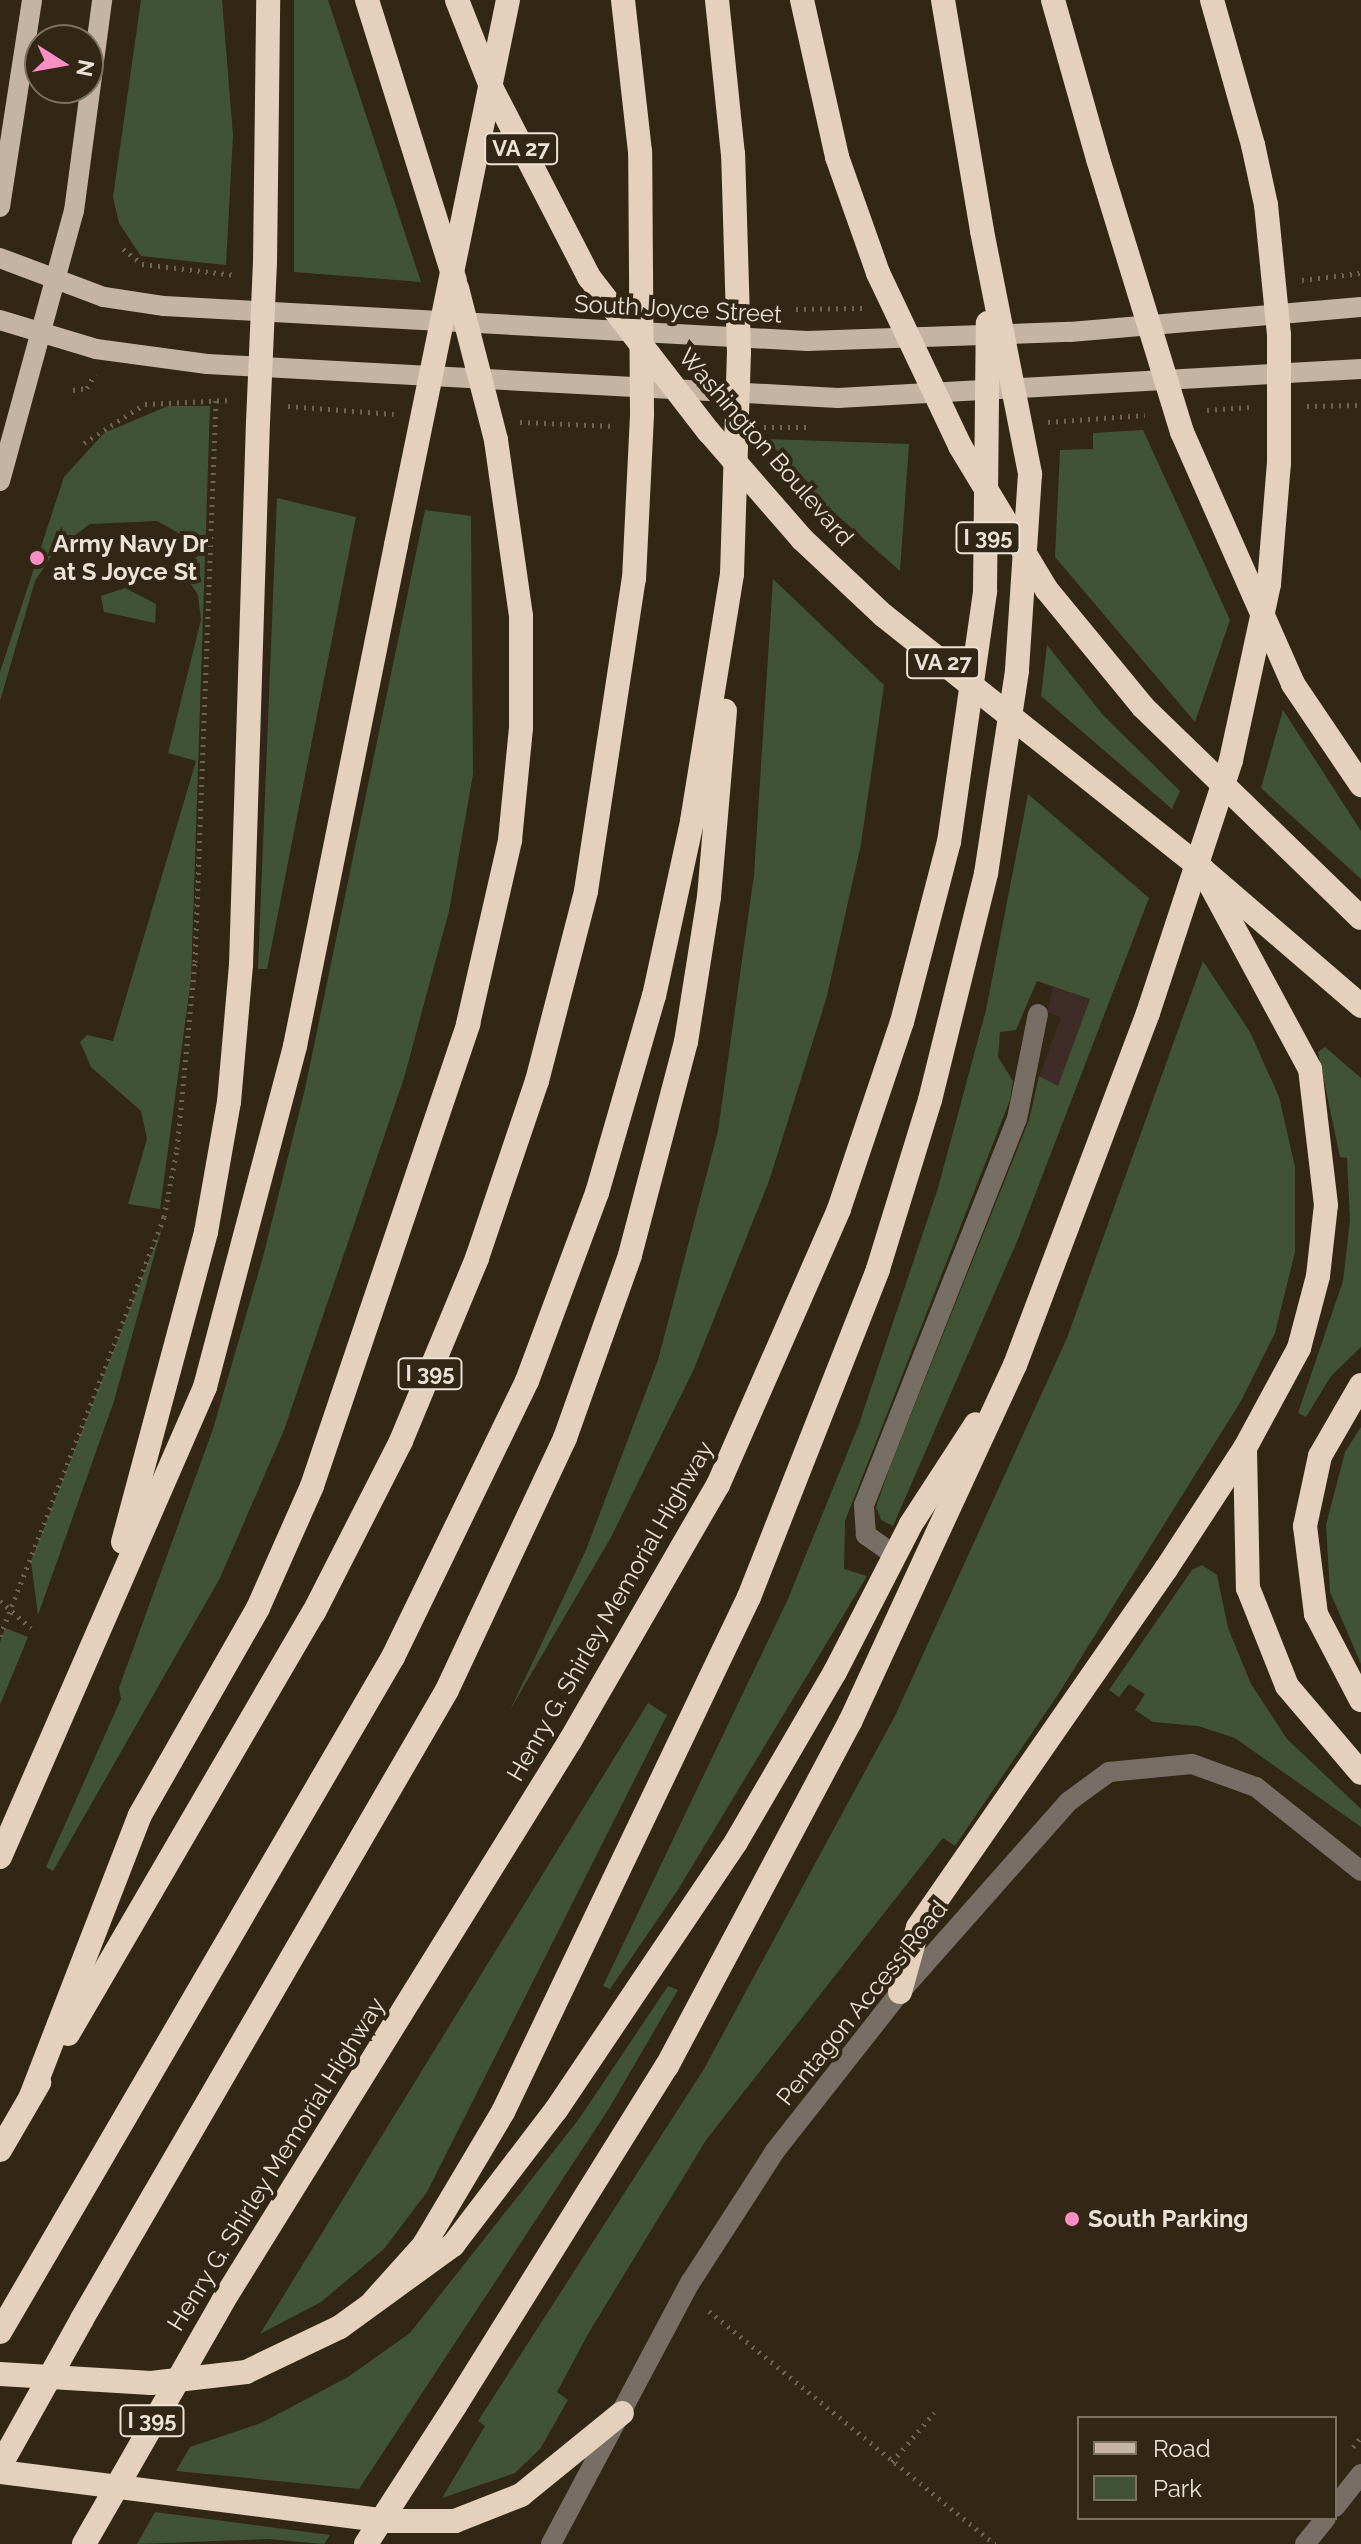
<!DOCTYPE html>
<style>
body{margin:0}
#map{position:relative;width:1361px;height:2544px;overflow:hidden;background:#322714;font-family:Raleway,sans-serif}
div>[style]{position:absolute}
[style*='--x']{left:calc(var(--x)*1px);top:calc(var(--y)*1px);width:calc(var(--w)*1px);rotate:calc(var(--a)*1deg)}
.industrial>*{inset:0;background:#3f2b28}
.green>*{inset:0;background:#405435}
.path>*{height:5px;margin-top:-2.5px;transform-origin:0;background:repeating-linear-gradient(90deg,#6d6352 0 2px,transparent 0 8px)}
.minor>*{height:20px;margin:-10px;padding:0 10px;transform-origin:10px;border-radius:10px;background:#776f66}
.major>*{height:20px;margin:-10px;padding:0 10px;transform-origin:10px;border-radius:10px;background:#c5b4a3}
.highway>*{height:24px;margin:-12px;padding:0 12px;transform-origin:12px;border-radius:12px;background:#e4d0bb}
.highway-bridge>*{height:24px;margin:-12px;padding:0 12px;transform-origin:12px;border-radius:12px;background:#e4d0bb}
.dots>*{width:22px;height:22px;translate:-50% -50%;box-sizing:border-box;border:4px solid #322714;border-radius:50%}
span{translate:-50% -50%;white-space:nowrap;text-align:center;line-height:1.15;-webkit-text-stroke:8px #322714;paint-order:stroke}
.shield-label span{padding:2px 6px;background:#322714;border:2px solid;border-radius:6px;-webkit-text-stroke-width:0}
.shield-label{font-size:22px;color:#ebe3d7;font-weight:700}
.street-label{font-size:24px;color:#ebe3d7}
.poi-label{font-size:24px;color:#ebe3d7;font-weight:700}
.left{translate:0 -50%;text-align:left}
.legend{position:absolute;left:1077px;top:2416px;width:260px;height:104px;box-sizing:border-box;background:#322714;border:2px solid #7c7262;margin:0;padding:10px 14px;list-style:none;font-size:24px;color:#ebe3d7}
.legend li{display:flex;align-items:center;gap:16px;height:40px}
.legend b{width:40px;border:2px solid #7c7262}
.north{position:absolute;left:24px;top:24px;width:80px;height:80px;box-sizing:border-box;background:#322714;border:2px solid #7c7262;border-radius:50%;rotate:101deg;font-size:22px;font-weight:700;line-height:32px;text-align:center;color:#ebe3d7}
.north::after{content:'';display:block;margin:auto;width:28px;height:36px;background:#fa8fc6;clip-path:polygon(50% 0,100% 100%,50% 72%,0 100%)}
</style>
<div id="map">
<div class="industrial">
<div style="clip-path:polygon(1053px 987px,1090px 999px,1058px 1087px,1039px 1076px,1061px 1018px,1047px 1012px)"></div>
</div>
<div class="green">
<div style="clip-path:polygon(141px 0,222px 0,233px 135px,226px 265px,141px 256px,119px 223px,113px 197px)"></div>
<div style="clip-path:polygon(294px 0,328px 0,421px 282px,294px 272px)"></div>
<div style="clip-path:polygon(168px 406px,210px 406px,191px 979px,160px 1209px,128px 1204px,147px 1139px,141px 1111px,91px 1067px,80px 1042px,87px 1035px,113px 1041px,196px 761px,168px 753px,201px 620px,198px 595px,183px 572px,205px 548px,157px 521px,90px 524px,56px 549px,35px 581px,0 701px,0 672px,64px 477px,104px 433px)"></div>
<div style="clip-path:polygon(1143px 430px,1230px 620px,1195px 722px,1055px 557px,1060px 450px,1093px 449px,1093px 433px)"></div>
<div style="clip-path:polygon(768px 439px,909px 444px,900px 571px,802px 484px)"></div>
<div style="clip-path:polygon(277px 498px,356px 517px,267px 969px,258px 969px)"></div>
<div style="clip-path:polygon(425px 510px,471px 516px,473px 774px,449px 911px,404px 1078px,284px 1430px,220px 1578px,53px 1871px,46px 1867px,121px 1699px,119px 1688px,213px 1429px,263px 1257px,305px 1089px)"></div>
<div style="clip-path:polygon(773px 579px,884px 685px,861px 844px,827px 996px,769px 1181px,693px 1371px,610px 1539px,510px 1710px,586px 1550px,658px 1360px,718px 1131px,754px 875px)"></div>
<div style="clip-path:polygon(125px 588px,156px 604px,155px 623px,104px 612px,101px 596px)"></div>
<div style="clip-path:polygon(1047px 645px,1103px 715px,1180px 791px,1172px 809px,1041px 696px)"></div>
<div style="clip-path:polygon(1283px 710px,1361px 831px,1361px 879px,1261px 788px)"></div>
<div style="clip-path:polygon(1028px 794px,1149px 898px,1018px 1239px,893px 1526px,881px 1520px,876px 1507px,890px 1467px,1029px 1120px,1039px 1076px,1058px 1086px,1090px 999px,1037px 981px,1016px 1030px,1000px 1032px,998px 1057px,1013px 1081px,1010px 1100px,845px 1521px,844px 1569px,867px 1576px,679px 1888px,610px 1989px,603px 1986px,788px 1599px,859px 1424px,938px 1188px,986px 1010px)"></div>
<div style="clip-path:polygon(1203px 961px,1250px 1032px,1279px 1097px,1295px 1167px,1295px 1252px,1275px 1333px,1241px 1401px,1059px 1693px,955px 1846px,943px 1838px,706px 2140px,588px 2334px,557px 2392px,568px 2400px,540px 2449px,515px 2473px,442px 2498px,485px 2426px,478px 2421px,704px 2069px,895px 1716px,1067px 1338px)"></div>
<div style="clip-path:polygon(1325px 1047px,1361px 1078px,1361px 1347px,1331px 1376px,1306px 1417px,1298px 1413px,1343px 1281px,1350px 1220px,1347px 1158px,1340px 1157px,1318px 1052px)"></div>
<div style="clip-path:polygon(162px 1227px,114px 1401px,38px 1615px,31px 1561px)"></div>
<div style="clip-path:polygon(1361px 1427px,1361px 1664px,1330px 1592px,1326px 1525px,1345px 1452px)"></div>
<div style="clip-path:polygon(1202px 1565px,1217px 1575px,1228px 1628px,1251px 1684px,1287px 1739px,1361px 1809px,1361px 1827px,1235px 1738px,1198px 1726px,1153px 1722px,1135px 1710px,1145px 1694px,1129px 1684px,1119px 1697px,1109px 1690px,1192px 1570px)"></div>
<div style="clip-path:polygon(5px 1628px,28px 1637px,0 1705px,0 1642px)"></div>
<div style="clip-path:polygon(648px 1703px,667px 1715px,427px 2192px,384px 2249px,321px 2302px,260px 2334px)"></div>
<div style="clip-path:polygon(668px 1986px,678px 1990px,608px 2110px,359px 2489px,176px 2471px,190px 2447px,261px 2423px,348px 2377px,410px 2333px,579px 2119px)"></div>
<div style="clip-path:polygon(155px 2512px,330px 2535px,324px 2544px,268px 2539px,137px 2544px)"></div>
</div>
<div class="path">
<div style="--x:123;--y:249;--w:24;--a:38"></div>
<div style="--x:142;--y:264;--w:94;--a:6.7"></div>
<div style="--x:1302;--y:280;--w:59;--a:-6.8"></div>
<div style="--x:796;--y:309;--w:66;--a:-0.9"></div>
<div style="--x:73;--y:390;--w:14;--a:-8"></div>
<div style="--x:87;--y:388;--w:16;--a:-60"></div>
<div style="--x:288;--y:406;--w:106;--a:4.3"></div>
<div style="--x:1307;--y:406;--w:54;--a:-1.1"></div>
<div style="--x:1207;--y:410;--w:42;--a:-4.1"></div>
<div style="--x:520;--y:422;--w:94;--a:2.4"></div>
<div style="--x:1048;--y:422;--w:97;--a:-4.1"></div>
<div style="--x:764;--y:427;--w:42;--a:0"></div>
<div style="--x:84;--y:443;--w:72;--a:-32.6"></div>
<div style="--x:145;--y:404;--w:86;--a:-2.7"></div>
<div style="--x:0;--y:1601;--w:41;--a:41.1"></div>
<div style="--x:0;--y:1636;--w:450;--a:-68.6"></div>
<div style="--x:164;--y:1217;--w:69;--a:-79.2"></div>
<div style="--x:177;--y:1149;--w:188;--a:-84.5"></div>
<div style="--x:195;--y:962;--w:563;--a:-87.86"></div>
<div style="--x:709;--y:2311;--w:369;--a:39.2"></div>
<div style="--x:1353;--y:2447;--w:13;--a:-51"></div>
<div style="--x:892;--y:2462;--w:65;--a:-49.4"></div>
</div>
<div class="minor">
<div style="--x:896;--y:1556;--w:37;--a:-145"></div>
<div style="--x:866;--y:1535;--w:30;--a:-94"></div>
<div style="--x:864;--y:1505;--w:415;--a:-68.4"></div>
<div style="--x:1017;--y:1119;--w:107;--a:-78.7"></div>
<div style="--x:1335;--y:2507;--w:42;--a:-51.8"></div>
<div style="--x:551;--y:2544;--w:296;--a:-62"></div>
<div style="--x:690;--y:2283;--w:157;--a:-57.2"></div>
<div style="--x:775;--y:2151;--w:202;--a:-51.8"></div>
<div style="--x:900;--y:1992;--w:254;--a:-48.5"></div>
<div style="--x:1068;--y:1802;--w:51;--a:-36.2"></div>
<div style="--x:1109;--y:1772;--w:83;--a:-5.5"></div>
<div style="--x:1192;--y:1764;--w:68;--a:19.8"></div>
<div style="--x:1256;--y:1787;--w:134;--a:38.7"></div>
<div style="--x:1305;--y:2544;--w:33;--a:-51"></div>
</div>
<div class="major">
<div style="--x:0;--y:207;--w:209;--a:-81.2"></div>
<div style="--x:0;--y:258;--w:111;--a:20.6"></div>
<div style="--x:104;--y:297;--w:61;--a:8.5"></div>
<div style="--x:164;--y:306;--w:644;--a:3.12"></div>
<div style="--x:807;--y:341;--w:263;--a:-2"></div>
<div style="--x:1070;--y:332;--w:292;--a:-4.9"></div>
<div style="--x:0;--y:320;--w:100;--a:16.8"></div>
<div style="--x:96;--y:349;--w:112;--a:7.7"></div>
<div style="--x:207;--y:364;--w:632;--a:3.08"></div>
<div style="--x:838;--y:398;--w:524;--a:-3.17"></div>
<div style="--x:0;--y:481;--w:280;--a:-74.7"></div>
<div style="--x:74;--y:211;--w:213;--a:-82.4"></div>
</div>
<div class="highway">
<div style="--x:367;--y:0;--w:294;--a:72.6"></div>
<div style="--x:457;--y:0;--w:96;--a:68.5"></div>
<div style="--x:492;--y:89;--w:212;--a:62.7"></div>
<div style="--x:623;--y:0;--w:153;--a:83.6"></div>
<div style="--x:717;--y:0;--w:155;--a:84.1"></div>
<div style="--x:802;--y:0;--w:161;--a:77.4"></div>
<div style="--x:943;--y:0;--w:234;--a:80.4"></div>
<div style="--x:1053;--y:0;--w:165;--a:74.2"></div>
<div style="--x:1212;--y:0;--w:151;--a:74.2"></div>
<div style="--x:265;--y:263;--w:263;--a:-89.3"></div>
<div style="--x:709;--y:432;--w:142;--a:49"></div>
<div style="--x:802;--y:539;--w:111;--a:43.2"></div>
<div style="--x:883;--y:615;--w:408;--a:38.5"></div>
<div style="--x:1202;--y:869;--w:210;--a:40.7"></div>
<div style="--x:1182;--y:432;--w:275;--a:66.2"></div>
<div style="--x:1293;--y:684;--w:122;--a:56"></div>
<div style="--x:960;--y:446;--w:168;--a:58.9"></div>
<div style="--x:1047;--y:590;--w:151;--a:50.6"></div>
<div style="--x:1143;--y:707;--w:303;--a:44.1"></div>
<div style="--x:1361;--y:1385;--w:82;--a:120"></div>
<div style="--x:1320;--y:1456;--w:72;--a:102.1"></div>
<div style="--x:1305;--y:1526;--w:89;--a:82.9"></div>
<div style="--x:1316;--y:1614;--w:97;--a:62.4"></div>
<div style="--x:1245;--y:1450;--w:138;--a:88.8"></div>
<div style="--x:1248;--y:1588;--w:105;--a:68.3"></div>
<div style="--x:1287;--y:1686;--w:114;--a:49.6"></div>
<div style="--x:123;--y:1542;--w:321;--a:-75"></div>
<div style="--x:206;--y:1232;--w:132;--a:-80"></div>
<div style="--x:229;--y:1102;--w:138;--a:-85"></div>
<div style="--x:241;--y:965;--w:543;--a:-88.21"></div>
<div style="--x:0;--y:1857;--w:513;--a:-66.43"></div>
<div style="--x:205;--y:1387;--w:353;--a:-75.2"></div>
<div style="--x:295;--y:1046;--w:511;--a:-78.6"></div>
<div style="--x:900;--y:1992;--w:67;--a:-74.5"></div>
<div style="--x:918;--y:1927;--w:436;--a:-55.3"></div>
<div style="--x:1166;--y:1569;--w:145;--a:-56.9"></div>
<div style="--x:1245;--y:1448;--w:114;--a:-61.6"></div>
<div style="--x:1299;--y:1348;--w:74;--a:-75.2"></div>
<div style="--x:1318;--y:1276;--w:71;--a:-83.6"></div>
<div style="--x:1326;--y:1205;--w:137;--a:-96.7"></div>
<div style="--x:1310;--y:1069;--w:227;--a:-118.4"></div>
<div style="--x:68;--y:2034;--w:488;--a:-59.8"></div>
<div style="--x:314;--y:1612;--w:192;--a:-63"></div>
<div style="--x:401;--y:1441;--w:198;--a:-67.4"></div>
<div style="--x:477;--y:1258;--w:187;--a:-71.3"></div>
<div style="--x:537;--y:1081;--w:196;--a:-75.5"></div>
<div style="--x:586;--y:891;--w:316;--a:-81.3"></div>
<div style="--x:31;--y:2096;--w:301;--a:-68.8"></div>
<div style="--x:140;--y:1815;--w:238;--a:-60.3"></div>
<div style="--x:258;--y:1608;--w:133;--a:-66.1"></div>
<div style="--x:312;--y:1486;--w:488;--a:-71.3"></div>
<div style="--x:468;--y:1024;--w:189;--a:-77.1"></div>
<div style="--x:510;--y:840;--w:113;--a:-84.4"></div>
<div style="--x:521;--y:728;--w:112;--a:-90"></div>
<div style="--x:521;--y:616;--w:178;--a:-98.1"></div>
<div style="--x:0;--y:2150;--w:78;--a:-59.8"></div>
<div style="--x:223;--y:2301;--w:659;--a:-58.22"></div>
<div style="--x:570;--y:1741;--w:296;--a:-60"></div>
<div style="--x:718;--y:1485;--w:301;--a:-66.3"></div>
<div style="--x:839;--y:1209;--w:197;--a:-71.4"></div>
<div style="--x:902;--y:1022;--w:186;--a:-75.4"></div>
<div style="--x:372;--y:2303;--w:78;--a:-48.1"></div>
<div style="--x:424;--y:2245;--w:155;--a:-59.3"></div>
<div style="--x:503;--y:2112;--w:571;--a:-64.47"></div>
<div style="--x:749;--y:1597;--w:352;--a:-68.5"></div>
<div style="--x:878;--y:1269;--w:177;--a:-72.9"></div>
<div style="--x:930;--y:1100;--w:234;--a:-76.1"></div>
<div style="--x:82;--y:2319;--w:727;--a:-59.87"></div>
<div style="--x:447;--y:1690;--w:278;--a:-64.9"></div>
<div style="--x:565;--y:1438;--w:194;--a:-70.4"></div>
<div style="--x:630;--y:1255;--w:220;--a:-75.3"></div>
<div style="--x:686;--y:1042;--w:147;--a:-81"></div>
<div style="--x:709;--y:897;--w:187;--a:-85.1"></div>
<div style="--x:0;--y:2332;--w:781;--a:-59.79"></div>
<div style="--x:393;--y:1657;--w:307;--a:-64.1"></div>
<div style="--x:527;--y:1381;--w:201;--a:-69.6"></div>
<div style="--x:597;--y:1193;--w:205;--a:-73.9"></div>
<div style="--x:654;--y:996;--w:179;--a:-77.7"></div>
<div style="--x:692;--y:821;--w:250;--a:-80.8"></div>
<div style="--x:0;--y:2374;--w:151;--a:3.4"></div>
<div style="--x:151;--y:2383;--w:96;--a:-6.6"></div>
<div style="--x:246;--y:2372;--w:104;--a:-25.6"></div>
<div style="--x:340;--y:2327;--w:140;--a:-36"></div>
<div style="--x:453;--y:2245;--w:170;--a:-52.7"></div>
<div style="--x:556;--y:2110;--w:323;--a:-56.1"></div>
<div style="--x:736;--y:1842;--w:197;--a:-59.8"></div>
<div style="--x:835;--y:1672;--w:166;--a:-62.8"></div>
<div style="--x:911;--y:1524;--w:119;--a:-57"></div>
<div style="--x:455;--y:2406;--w:401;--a:-58.1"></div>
<div style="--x:667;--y:2066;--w:390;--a:-62"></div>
<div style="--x:850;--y:1722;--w:393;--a:-65.2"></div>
<div style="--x:1015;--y:1365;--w:376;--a:-69.3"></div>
<div style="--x:0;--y:2472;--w:389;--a:7.2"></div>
<div style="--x:386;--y:2521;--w:69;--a:0"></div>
<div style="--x:455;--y:2521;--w:71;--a:-21.5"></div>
<div style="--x:521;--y:2495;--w:130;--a:-39.1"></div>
</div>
<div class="highway-bridge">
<div style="--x:837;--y:157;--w:123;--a:70.5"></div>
<div style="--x:878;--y:273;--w:191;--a:64.6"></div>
<div style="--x:1098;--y:159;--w:286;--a:72.9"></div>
<div style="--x:982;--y:231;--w:248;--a:78.8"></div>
<div style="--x:1030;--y:474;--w:197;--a:93.8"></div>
<div style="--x:1017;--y:671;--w:204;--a:98.7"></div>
<div style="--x:589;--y:277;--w:196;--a:52.3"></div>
<div style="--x:457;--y:288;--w:157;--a:75.6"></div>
<div style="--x:258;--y:422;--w:159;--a:-87.5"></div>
<div style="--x:396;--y:545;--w:556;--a:-78.39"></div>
<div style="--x:732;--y:574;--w:221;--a:-88.2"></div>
<div style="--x:739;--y:353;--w:199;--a:-91.7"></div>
<div style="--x:634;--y:579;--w:165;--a:-87.2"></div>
<div style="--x:642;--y:414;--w:262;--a:-90.4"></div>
<div style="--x:949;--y:842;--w:254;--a:-81.8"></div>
<div style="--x:985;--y:591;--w:268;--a:-89.4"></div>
<div style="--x:1148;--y:1013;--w:266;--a:-71.8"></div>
<div style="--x:1231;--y:760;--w:180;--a:-77.8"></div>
<div style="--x:1269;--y:584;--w:121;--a:-85.3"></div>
<div style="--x:1279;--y:463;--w:128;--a:-90"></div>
<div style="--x:1279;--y:335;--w:131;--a:-95.7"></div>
<div style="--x:1266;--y:205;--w:61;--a:-102.2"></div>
<div style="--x:0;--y:2466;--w:168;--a:-60.8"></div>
<div style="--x:84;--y:2544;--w:280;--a:-60.2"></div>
<div style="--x:366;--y:2544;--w:164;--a:-57.2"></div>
</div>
<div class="dots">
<div style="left:37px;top:558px;background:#fa8fc6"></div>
<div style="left:1072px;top:2219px;background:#fa8fc6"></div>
</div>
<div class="shield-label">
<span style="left:521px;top:149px">VA 27</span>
<span style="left:988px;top:538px">I 395</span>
<span style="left:943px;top:663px">VA 27</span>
<span style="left:430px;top:1374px">I 395</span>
<span style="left:152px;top:2421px">I 395</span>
</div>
<div class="street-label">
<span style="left:678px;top:309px;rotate:3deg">South Joyce Street</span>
<span style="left:766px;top:447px;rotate:49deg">Washington Boulevard</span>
<span style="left:610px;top:1611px;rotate:-60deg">Henry G. Shirley Memorial Highway</span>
<span style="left:862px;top:2003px;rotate:-51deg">Pentagon Access Road</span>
<span style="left:276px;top:2164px;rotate:-58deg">Henry G. Shirley Memorial Highway</span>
</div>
<div class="poi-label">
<span class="left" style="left:53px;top:558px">Army Navy Dr<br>at S Joyce St</span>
<span class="left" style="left:1088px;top:2219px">South Parking</span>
</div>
<ul class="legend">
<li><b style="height:10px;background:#c5b4a3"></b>Road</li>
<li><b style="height:22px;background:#405435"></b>Park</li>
</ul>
<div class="north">N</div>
</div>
